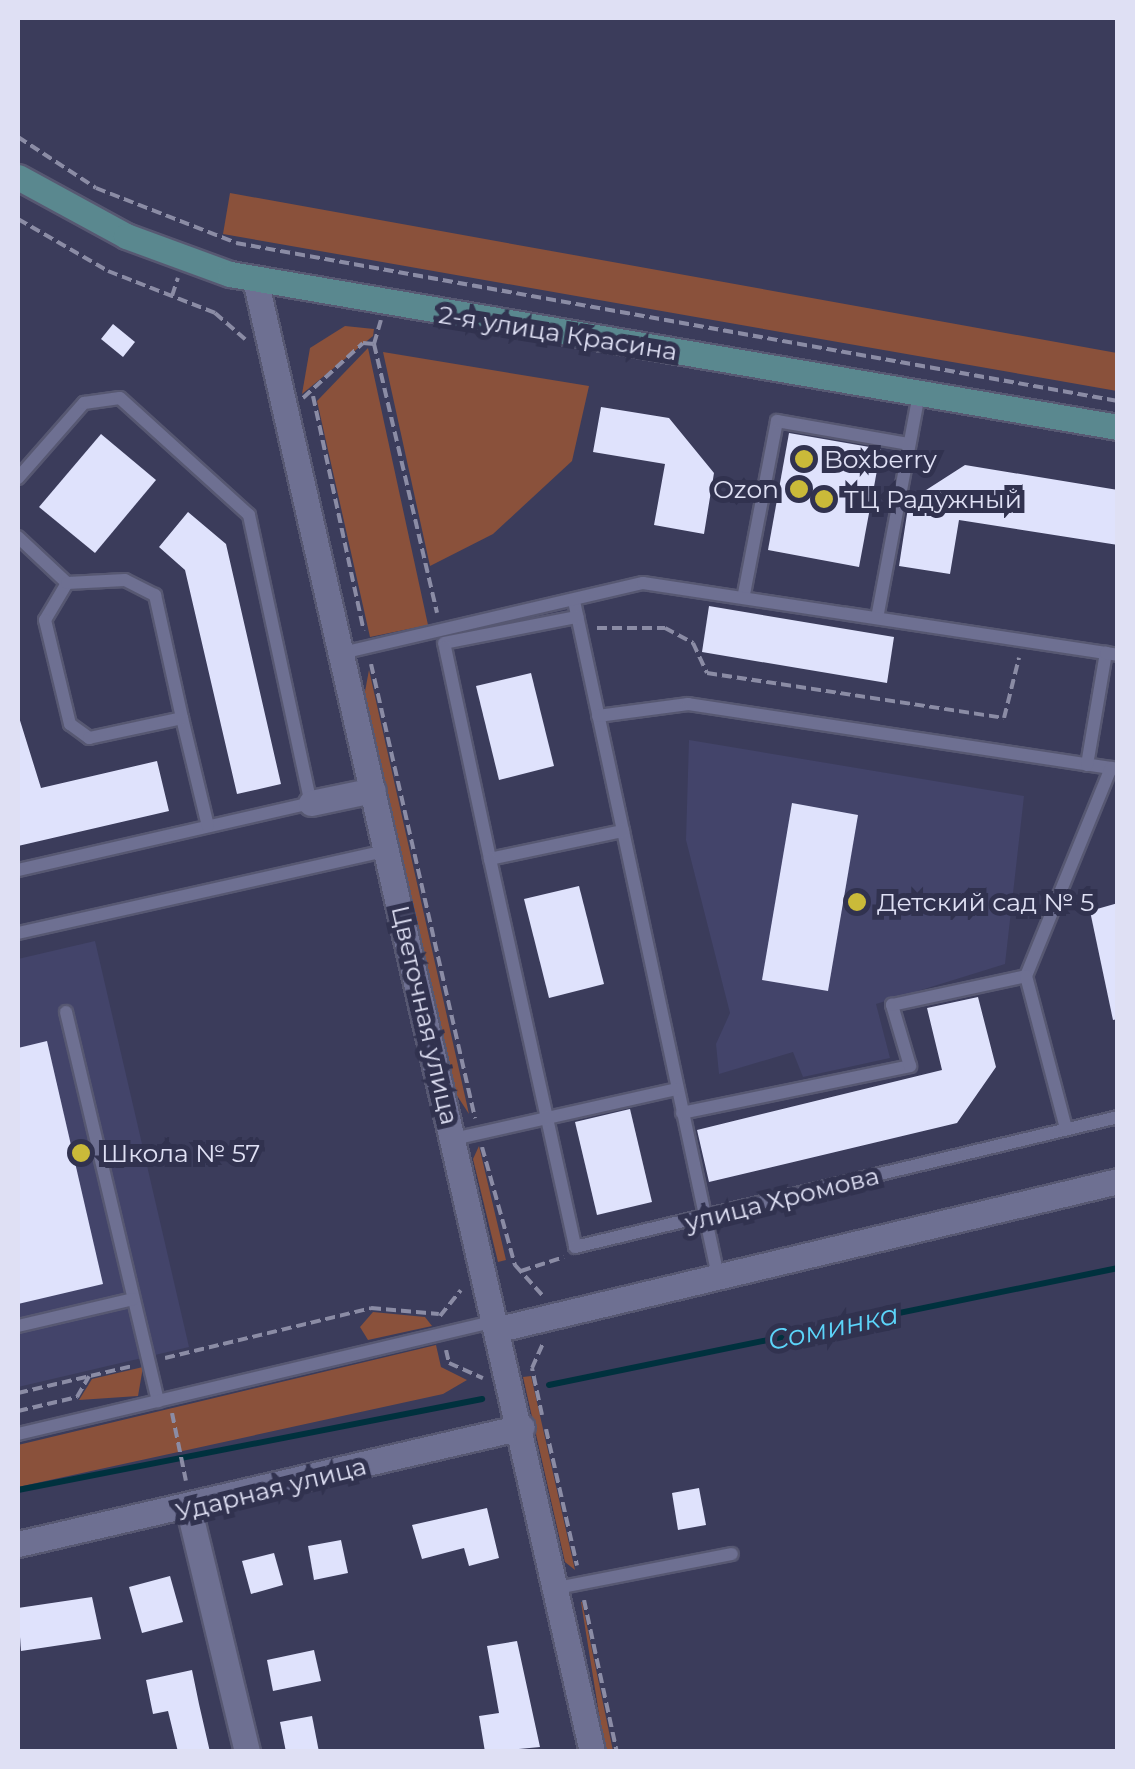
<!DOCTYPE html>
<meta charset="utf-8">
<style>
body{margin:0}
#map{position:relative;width:1135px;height:1769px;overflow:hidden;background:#3b3c5b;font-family:Montserrat,sans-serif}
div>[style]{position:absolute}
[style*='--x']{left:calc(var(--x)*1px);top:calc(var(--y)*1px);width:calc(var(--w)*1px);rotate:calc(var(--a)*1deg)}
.built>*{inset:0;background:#43446a}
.green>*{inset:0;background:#8a513b}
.stream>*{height:6px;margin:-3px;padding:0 3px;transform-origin:3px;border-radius:3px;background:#00313e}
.building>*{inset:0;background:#dfe2fc}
.path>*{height:4px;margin-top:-2px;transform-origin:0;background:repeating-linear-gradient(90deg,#8b8ca5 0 10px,transparent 0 15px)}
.roads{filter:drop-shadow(2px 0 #575872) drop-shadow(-2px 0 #575872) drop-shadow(0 2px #575872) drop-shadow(0 -2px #575872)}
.service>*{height:12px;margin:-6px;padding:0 6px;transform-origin:6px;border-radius:6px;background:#6e7092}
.minor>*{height:25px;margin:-12.5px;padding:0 12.5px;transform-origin:12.5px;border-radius:12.5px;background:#6e7092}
.tertiary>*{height:25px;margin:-12.5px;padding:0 12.5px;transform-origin:12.5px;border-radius:12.5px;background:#6e7092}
.secondary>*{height:25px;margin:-12.5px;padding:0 12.5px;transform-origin:12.5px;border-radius:12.5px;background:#5a888f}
.dots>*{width:28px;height:28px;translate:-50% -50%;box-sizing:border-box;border:5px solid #31324f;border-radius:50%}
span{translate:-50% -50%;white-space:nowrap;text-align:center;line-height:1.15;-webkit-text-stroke:10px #31324f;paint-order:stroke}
.street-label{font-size:25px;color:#dfe0f4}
.poi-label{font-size:25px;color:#dfe0f4}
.left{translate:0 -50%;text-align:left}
.right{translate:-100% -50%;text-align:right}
.water-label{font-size:28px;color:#5cd4f9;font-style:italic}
.frame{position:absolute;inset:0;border:20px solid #dfe0f4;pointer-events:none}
</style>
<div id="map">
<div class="built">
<div style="clip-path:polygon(689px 740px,1024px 796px,1005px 964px,876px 1004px,890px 1058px,803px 1077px,793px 1052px,719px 1074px,716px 1044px,730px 1013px,686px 840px)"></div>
<div style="clip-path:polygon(95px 941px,189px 1347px,18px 1387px,18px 959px)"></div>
</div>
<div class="green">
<div style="clip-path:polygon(230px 193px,1117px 353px,1117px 391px,223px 234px)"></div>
<div style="clip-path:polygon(345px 326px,374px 329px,373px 336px,302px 394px,310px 348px)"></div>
<div style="clip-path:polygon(368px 348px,428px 625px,370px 637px,317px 401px)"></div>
<div style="clip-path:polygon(383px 352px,589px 386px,572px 461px,493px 534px,430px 566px)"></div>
<div style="clip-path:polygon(369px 670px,469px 1114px,456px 1094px,364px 697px)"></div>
<div style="clip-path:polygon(479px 1146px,506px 1260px,498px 1262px,473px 1159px)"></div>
<div style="clip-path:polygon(373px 1312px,425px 1317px,432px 1326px,368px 1340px,360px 1327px)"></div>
<div style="clip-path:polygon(436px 1345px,441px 1367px,467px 1380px,443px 1394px,18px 1487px,18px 1445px)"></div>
<div style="clip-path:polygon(143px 1367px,138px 1396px,79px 1400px,92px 1379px)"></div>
<div style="clip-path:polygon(531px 1376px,575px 1570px,565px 1562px,523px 1377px)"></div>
<div style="clip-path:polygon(581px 1602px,582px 1602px,613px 1751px,605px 1751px)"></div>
</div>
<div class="stream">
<div style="--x:549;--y:1385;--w:581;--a:-11.62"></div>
<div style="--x:18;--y:1490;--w:473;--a:-11.1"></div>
</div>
<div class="building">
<div style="clip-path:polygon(113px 324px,135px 342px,123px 357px,101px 339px)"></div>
<div style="clip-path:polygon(601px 407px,669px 418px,714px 473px,704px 534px,654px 525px,665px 464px,593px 452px)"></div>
<div style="clip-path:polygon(789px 433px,881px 449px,859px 567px,768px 550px)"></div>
<div style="clip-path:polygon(101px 434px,156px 480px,95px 553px,39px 507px)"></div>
<div style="clip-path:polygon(965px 465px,1118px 490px,1118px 545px,959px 520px,950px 574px,899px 566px,909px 501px)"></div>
<div style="clip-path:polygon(188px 512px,226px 544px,281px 784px,237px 794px,185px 570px,159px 547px)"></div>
<div style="clip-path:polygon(709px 606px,894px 637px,887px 683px,702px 652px)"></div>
<div style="clip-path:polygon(531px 673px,554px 766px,499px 780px,476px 686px)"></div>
<div style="clip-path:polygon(18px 714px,41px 788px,157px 761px,169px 811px,18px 846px)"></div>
<div style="clip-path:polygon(792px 803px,858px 815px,828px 991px,762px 980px)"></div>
<div style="clip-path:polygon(579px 886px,604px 984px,549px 998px,524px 899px)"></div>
<div style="clip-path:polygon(1118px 903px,1118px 1019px,1113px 1020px,1090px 911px)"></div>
<div style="clip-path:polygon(978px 997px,996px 1067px,957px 1123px,709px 1182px,697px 1130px,942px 1070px,927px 1008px)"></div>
<div style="clip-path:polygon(47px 1041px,103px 1284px,18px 1304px,18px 1048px)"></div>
<div style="clip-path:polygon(630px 1109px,652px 1202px,597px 1215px,575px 1122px)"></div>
<div style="clip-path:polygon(699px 1488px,706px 1525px,678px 1530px,672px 1493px)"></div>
<div style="clip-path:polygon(487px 1508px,499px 1558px,469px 1566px,464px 1548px,422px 1559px,412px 1525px)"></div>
<div style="clip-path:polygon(341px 1540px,348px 1573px,314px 1580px,308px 1546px)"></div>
<div style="clip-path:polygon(274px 1553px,283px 1585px,251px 1594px,242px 1561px)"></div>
<div style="clip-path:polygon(170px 1576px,183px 1622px,142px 1633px,129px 1587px)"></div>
<div style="clip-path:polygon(92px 1597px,101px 1639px,21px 1651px,18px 1608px)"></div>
<div style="clip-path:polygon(517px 1641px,540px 1747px,485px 1752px,479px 1716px,499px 1713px,487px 1646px)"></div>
<div style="clip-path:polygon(314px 1650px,321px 1681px,273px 1691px,267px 1660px)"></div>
<div style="clip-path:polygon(192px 1670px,199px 1704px,210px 1752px,178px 1752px,168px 1711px,153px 1714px,146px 1680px)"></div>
<div style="clip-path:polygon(312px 1716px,319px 1752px,286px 1752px,280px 1722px)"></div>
</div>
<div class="path">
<div style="--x:18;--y:137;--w:93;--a:33.2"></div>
<div style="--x:96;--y:188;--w:150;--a:21.4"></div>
<div style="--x:236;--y:243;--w:896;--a:10.16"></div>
<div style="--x:18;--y:219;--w:104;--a:30"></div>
<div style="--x:108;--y:271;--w:115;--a:21.4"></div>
<div style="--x:215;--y:313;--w:40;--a:41"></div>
<div style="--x:172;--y:296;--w:19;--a:-72"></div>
<div style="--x:374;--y:344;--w:25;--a:-74"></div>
<div style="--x:313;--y:396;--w:240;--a:77.8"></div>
<div style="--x:303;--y:398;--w:81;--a:-42.5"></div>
<div style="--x:363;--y:343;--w:11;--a:5"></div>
<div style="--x:374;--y:344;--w:276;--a:76.8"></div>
<div style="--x:597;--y:628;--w:68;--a:0"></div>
<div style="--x:665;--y:628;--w:32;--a:28"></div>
<div style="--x:693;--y:643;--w:33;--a:65"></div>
<div style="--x:707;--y:673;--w:300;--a:8.6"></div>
<div style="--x:1004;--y:718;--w:62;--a:-76"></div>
<div style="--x:371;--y:664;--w:466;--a:77.1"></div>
<div style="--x:482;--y:1147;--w:123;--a:74.4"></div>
<div style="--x:515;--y:1265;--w:42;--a:47.9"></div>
<div style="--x:521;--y:1271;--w:45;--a:-18"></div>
<div style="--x:440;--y:1316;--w:33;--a:-51"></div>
<div style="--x:446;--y:1350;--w:13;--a:77"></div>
<div style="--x:449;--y:1363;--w:37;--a:24"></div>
<div style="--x:165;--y:1358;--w:212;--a:-13.6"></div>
<div style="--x:371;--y:1308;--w:68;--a:5"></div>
<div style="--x:18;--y:1393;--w:117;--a:-13.3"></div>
<div style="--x:18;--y:1411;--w:61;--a:-13.3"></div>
<div style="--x:77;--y:1397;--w:24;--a:-60"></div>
<div style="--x:172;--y:1413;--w:69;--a:78.4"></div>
<div style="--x:542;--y:1415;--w:48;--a:-102"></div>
<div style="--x:532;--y:1368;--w:27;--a:-66"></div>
<div style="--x:546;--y:1429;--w:140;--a:77.2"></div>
<div style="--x:584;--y:1600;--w:156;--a:77.8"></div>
</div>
<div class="roads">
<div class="service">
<div style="--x:18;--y:478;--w:100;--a:-48.7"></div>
<div style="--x:84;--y:403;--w:36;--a:-8"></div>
<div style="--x:120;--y:398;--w:174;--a:42.2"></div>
<div style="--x:249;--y:515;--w:295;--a:77.9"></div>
<div style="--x:311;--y:803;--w:301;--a:167.1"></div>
<div style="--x:18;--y:537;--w:67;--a:43.2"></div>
<div style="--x:67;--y:583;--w:43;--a:120.7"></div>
<div style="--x:45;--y:620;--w:107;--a:76.5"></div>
<div style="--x:70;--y:724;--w:24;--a:36"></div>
<div style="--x:89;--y:738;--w:95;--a:-12.1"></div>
<div style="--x:182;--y:718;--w:111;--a:76.5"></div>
<div style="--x:67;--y:583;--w:58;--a:-3"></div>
<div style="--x:125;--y:580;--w:34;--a:27"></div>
<div style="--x:155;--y:595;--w:126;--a:77.6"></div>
<div style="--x:744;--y:594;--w:176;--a:-79.2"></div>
<div style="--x:777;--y:421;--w:134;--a:9.9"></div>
<div style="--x:574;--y:601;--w:690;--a:77.96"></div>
<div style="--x:878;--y:613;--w:224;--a:-79.4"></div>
<div style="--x:444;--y:643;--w:136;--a:-11.1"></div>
<div style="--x:445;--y:647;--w:217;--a:78"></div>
<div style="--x:490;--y:859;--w:136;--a:-11.9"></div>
<div style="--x:342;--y:653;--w:309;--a:-13.1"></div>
<div style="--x:643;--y:583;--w:468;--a:8.6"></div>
<div style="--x:598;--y:716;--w:91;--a:-7.6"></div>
<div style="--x:688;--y:704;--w:435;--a:8.6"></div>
<div style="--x:1087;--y:765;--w:114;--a:-80.4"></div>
<div style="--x:1106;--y:653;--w:12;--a:9"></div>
<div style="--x:490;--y:859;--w:397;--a:77.6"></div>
<div style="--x:575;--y:1247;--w:558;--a:-13.46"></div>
<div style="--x:18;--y:933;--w:377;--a:-12.6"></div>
<div style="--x:1026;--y:976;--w:225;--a:-67.8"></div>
<div style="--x:66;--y:1012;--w:400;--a:76.7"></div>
<div style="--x:682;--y:1113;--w:233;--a:-11.6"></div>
<div style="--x:910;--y:1066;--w:64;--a:-106.4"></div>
<div style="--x:892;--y:1005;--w:137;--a:-12.2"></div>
<div style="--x:1026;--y:976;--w:158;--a:75.3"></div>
<div style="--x:453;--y:1139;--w:229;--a:-12.6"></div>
<div style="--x:18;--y:1326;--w:118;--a:-13.2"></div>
<div style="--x:18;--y:1434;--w:490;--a:-13.3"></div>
<div style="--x:557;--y:1588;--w:178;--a:-11"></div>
</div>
<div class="minor">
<div style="--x:311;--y:803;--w:63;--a:-11.8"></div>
<div style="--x:499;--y:1329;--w:636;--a:-13.45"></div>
<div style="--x:189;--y:1510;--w:249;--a:76.5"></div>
<div style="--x:18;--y:1544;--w:517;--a:-13.07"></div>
</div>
<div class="tertiary">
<div style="--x:255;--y:279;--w:1511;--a:77.11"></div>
</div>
<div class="secondary">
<div style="--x:18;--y:177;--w:123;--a:28.6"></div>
<div style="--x:126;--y:236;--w:111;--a:20.1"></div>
<div style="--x:230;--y:274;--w:901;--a:9.78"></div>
</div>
</div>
<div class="dots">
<div style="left:804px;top:459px;background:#caba39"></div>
<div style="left:799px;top:489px;background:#caba39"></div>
<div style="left:824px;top:499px;background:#caba39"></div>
<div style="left:857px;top:902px;background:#caba39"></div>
<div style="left:81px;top:1153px;background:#caba39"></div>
</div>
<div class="street-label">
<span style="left:558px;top:333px;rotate:9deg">2-я улица Красина</span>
<span style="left:425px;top:1015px;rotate:77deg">Цветочная улица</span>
<span style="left:782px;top:1199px;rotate:-14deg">улица Хромова</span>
<span style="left:271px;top:1489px;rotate:-14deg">Ударная улица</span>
</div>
<div class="poi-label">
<span class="left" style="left:824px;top:459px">Boxberry</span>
<span class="right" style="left:779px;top:489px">Ozon</span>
<span class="left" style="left:844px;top:499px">ТЦ Радужный</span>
<span class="left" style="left:877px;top:902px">Детский сад № 5</span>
<span class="left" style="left:101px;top:1153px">Школа № 57</span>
</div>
<div class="water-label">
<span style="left:833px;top:1327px;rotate:-12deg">Соминка</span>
</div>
<div class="frame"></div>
</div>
